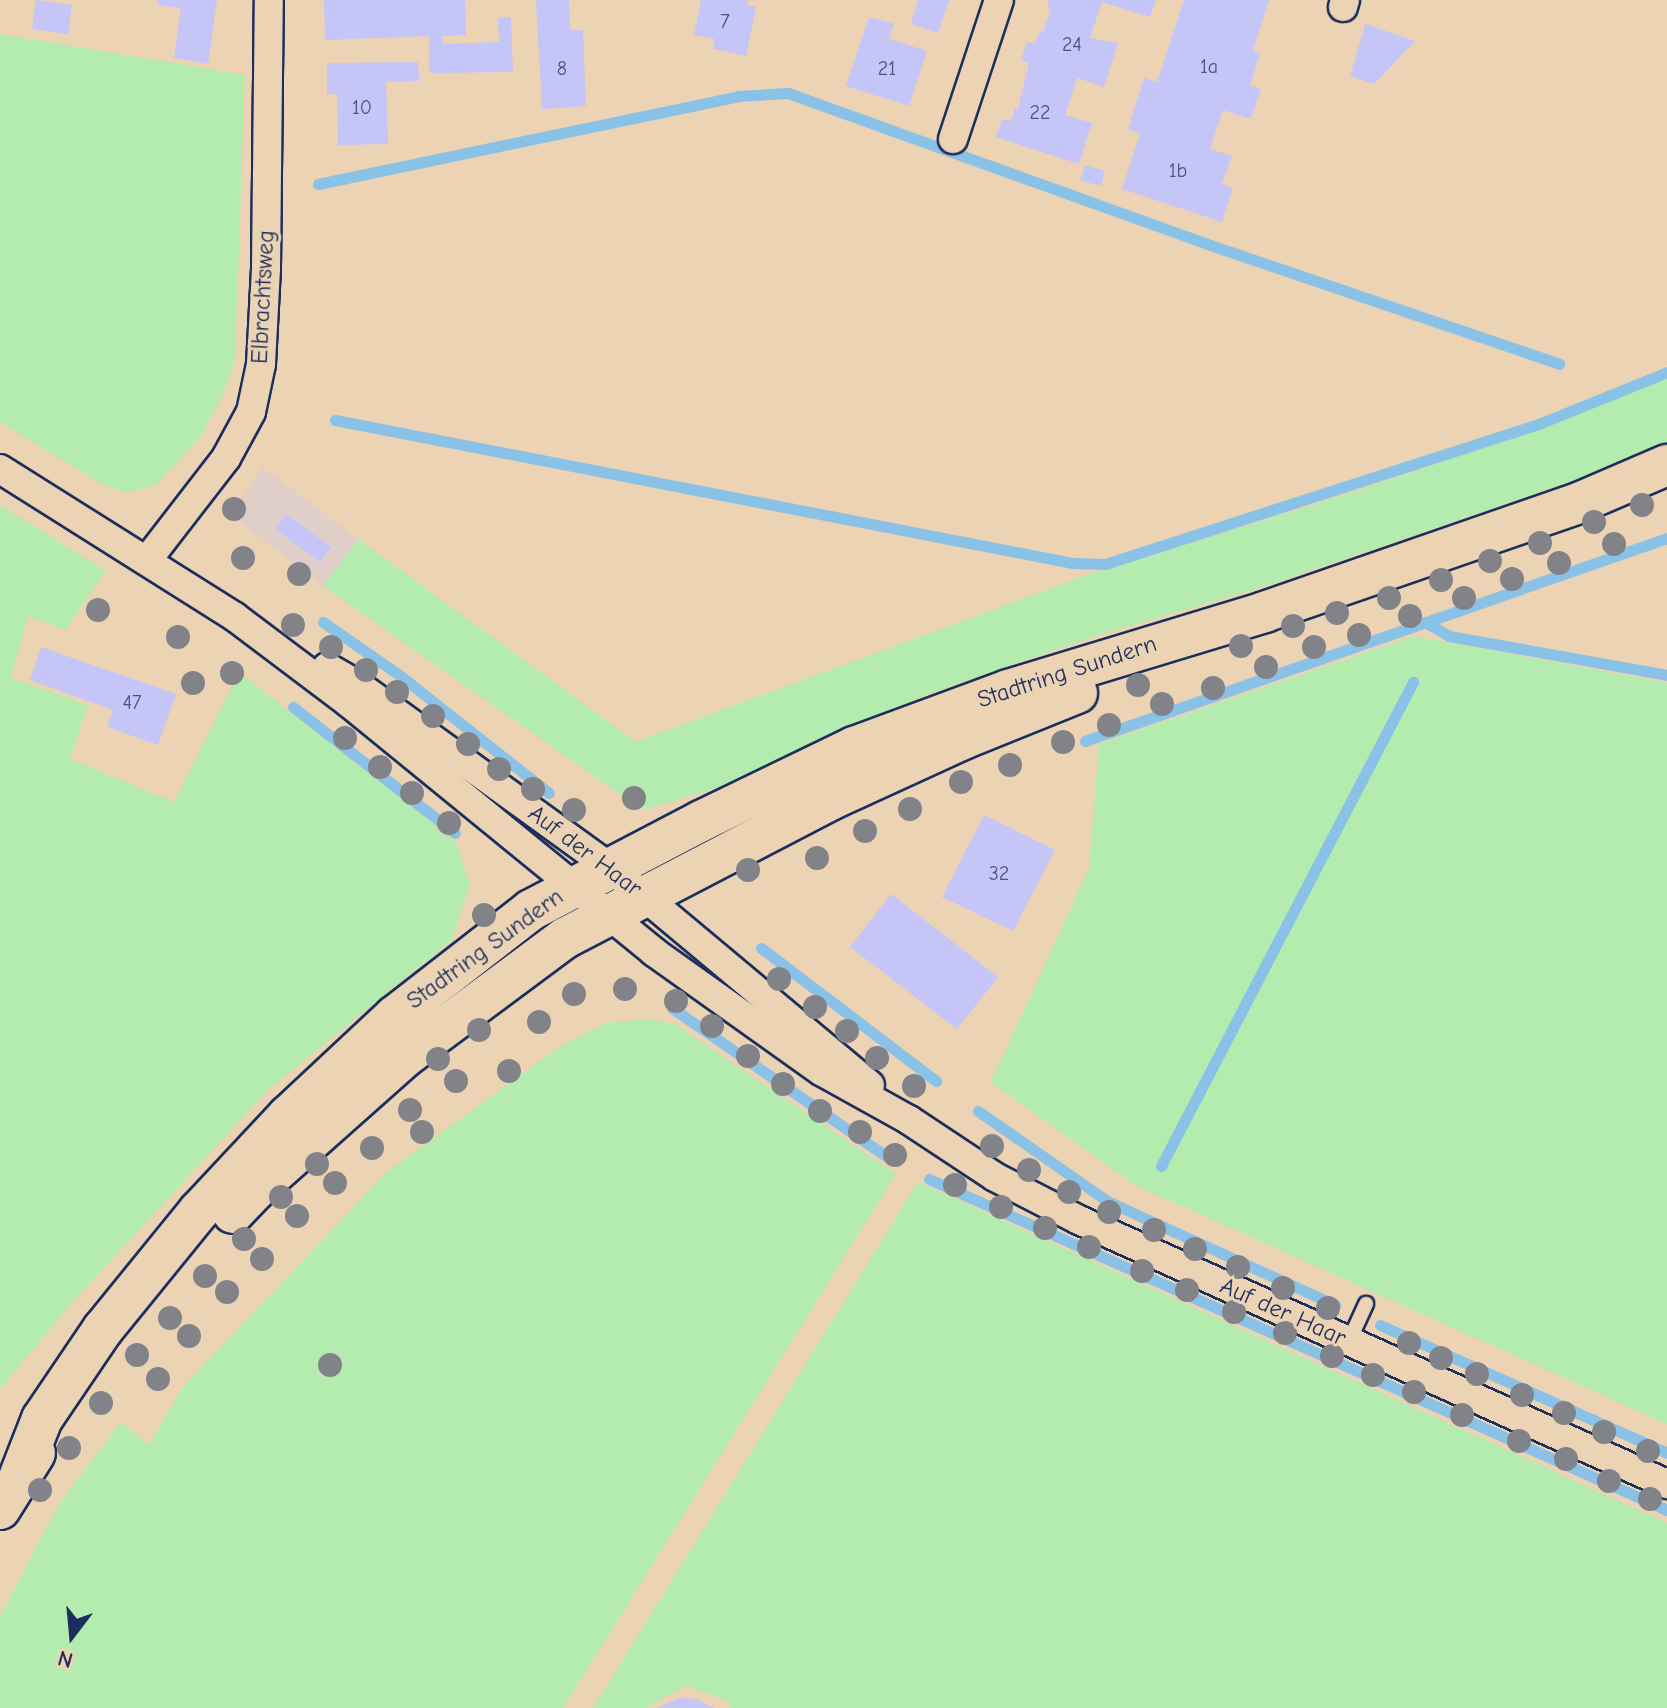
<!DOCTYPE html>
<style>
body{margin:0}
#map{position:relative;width:1667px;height:1708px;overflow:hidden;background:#ebd3b3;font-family:"Comic Neue",sans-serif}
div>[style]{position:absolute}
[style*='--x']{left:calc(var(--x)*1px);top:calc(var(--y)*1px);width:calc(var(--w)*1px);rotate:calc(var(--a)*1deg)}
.built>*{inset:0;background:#e0cfc8}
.green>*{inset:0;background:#b4ebae}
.stream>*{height:11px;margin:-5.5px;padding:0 5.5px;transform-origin:5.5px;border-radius:5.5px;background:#89c1e7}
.building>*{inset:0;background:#c5c5f8}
.roads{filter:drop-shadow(2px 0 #1b2f5e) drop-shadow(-2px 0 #1b2f5e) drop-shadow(0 2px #1b2f5e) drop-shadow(0 -2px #1b2f5e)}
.lane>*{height:14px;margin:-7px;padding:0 7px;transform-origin:7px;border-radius:7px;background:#ebd3b3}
.street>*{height:28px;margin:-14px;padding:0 14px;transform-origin:14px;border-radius:14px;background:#ebd3b3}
.secondary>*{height:40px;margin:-20px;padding:0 20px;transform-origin:20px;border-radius:20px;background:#ebd3b3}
.trees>*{width:24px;height:24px;margin:-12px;border-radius:50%;background:#818389}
span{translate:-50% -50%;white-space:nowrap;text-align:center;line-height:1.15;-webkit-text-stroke:6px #ebd3b3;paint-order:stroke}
.number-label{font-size:20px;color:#465484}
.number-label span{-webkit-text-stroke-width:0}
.street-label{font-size:24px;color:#1b2f5e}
.north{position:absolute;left:32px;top:1596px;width:80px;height:80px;-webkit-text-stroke:6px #ebd3b3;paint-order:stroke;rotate:196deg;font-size:22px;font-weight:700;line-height:32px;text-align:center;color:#1b2f5e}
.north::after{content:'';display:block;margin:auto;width:28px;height:36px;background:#1b2f5e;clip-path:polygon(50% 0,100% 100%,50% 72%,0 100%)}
</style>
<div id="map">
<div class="built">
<div style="clip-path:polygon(263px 467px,358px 539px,323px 586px,231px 515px)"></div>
</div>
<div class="green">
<div style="clip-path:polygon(0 34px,245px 75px,235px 360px,223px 395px,200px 437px,155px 486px,125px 492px,102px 484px,0 422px)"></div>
<div style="clip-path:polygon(1667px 378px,1667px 443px,1576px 480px,1263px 587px,1092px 637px,923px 696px,716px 789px,642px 810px,323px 586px,358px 539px,636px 742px,1084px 576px,1345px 495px,1542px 427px)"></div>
<div style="clip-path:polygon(0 505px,106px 571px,65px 630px,28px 616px,11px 678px,88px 705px,70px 759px,174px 802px,239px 672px,456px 842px,470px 884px,452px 940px,269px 1089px,70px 1305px,0 1389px)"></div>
<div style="clip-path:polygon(1414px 636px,1667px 683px,1667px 1424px,1135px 1185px,991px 1082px,1089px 868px,1099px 744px)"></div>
<div style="clip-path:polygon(646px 1019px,675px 1024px,896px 1174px,563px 1708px,0 1708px,0 1616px,59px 1504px,121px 1422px,149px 1445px,182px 1388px,387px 1172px,558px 1048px,605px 1023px)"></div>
<div style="clip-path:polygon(918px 1182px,1667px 1523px,1667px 1708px,731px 1708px,728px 1701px,686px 1685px,646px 1708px,593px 1708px)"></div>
</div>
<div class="stream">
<div style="--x:318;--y:184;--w:429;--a:-11.8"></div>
<div style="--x:738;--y:96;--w:50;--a:-3.4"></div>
<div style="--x:788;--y:93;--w:464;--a:19.8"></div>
<div style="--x:1225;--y:250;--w:353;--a:18.8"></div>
<div style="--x:335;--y:420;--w:752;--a:10.97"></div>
<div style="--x:1073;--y:563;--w:32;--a:2"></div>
<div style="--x:1105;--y:564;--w:458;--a:-17.9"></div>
<div style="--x:1541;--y:423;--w:136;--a:-22"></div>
<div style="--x:323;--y:622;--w:96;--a:34.8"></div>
<div style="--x:402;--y:677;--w:187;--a:38.3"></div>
<div style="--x:1425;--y:622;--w:28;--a:30"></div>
<div style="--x:1449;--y:636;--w:221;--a:10.1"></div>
<div style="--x:293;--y:707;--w:205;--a:37.9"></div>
<div style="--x:1085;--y:741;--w:616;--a:-19.23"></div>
<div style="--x:761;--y:948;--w:220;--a:37.2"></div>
<div style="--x:672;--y:1008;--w:258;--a:34.7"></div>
<div style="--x:978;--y:1111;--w:157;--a:34.9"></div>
<div style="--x:1107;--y:1201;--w:251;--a:24.5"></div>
<div style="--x:1161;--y:1166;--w:546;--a:-62.5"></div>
<div style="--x:929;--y:1179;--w:809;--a:24.16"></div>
<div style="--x:1380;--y:1325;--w:314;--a:24"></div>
</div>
<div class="building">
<div style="clip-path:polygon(36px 0,72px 5px,68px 34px,32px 29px)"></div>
<div style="clip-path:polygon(158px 0,217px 0,208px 64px,174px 58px,181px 8px,158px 5px)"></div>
<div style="clip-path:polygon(324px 0,465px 0,466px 35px,443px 36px,443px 44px,499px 42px,498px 18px,511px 17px,513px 72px,434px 73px,429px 70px,429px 36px,325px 40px)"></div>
<div style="clip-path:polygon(536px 0,569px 0,570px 30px,583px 30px,586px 106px,542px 109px)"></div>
<div style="clip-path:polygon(701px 0,748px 0,747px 5px,756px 7px,746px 56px,713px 49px,715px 39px,694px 35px)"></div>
<div style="clip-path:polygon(918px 0,949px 0,938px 33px,911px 24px)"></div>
<div style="clip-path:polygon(1049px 0,1156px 0,1150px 17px,1102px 2px,1090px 38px,1118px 43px,1104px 87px,1077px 78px,1065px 115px,1092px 123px,1079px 164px,996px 137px,1002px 119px,1011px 121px,1015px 108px,1018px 109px,1029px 63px,1021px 60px,1027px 42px,1035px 44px,1040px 31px,1043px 32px,1051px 9px,1047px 8px)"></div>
<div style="clip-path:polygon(1184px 0,1269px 0,1253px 51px,1260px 53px,1250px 85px,1261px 89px,1251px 119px,1223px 110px,1210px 149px,1232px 156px,1222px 184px,1233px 188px,1222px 222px,1122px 189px,1140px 133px,1128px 129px,1144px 78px,1157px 82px)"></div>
<div style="clip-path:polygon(869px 17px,894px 24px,889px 39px,927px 51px,909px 106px,846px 86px)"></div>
<div style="clip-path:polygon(1365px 24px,1415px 41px,1374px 84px,1350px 76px)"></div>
<div style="clip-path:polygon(418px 62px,419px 81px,386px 82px,388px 144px,338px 145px,337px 94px,327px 94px,327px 63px)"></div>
<div style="clip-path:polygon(1085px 165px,1105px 171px,1101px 186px,1080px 180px)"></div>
<div style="clip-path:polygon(286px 514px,331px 547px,320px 562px,275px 529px)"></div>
<div style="clip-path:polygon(41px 647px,176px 694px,158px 745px,107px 727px,113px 710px,30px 680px)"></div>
<div style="clip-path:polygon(984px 815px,1055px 850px,1013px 931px,942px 897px)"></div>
<div style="clip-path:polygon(891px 894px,998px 977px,957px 1029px,850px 947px)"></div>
<div style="clip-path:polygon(679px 1698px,697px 1699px,714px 1708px,657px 1708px)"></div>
</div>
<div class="roads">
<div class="lane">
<div style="--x:1349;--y:1341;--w:41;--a:-65.3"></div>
</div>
<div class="street">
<div style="--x:1343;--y:7;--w:7;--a:-74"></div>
<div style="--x:953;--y:139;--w:146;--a:-71.7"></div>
<div style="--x:0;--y:469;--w:278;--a:32.2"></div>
<div style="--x:235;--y:617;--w:143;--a:37"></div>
<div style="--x:349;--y:703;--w:394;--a:39.2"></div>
<div style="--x:654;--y:952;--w:205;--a:35.5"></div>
<div style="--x:821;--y:1071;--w:101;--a:29.1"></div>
<div style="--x:909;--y:1120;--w:103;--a:33.5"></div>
<div style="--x:995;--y:1177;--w:94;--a:27.1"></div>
<div style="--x:1079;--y:1220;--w:645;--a:24.18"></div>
<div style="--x:148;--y:559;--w:128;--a:-52.3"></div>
<div style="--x:226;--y:458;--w:52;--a:-61.5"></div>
<div style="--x:251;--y:412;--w:49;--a:-78.2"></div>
<div style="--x:261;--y:364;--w:96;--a:-87"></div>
<div style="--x:266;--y:268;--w:268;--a:-89.4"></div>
<div style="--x:327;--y:667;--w:36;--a:30"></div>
<div style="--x:358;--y:685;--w:310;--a:35.9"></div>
<div style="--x:609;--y:867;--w:340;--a:39.9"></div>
</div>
<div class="secondary">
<div style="--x:233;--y:1213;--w:32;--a:-46"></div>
<div style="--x:255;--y:1190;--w:202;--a:-41.6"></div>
<div style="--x:406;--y:1056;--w:198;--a:-36.6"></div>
<div style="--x:565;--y:938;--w:299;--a:-27.5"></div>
<div style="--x:830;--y:800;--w:146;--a:-24.6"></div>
<div style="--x:963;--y:739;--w:123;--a:-22"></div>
<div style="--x:20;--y:1475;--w:60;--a:-68.6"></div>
<div style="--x:42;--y:1419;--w:109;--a:-55.9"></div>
<div style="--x:103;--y:1329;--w:152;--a:-50.9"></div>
<div style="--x:199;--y:1211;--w:130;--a:-46.9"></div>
<div style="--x:288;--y:1116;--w:146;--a:-43.1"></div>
<div style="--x:395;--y:1016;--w:172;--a:-37.9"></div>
<div style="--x:531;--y:910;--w:192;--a:-27.6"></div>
<div style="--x:701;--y:821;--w:170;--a:-25.8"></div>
<div style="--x:854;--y:747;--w:164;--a:-20.3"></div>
<div style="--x:1008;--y:690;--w:268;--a:-16.9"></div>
<div style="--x:1264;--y:612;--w:336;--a:-19.1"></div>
<div style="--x:1581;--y:502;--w:94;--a:-23.3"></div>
<div style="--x:0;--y:1509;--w:66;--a:-58"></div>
</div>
</div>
<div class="trees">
<div style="left:1642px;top:505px"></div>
<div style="left:234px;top:509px"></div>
<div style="left:1594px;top:522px"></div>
<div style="left:1540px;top:543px"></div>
<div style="left:1614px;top:544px"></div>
<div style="left:243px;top:558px"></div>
<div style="left:1490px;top:561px"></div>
<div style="left:1559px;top:563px"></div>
<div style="left:299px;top:574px"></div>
<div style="left:1512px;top:579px"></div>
<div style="left:1441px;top:580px"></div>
<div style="left:1389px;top:598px"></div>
<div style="left:1464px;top:598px"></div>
<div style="left:98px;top:610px"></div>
<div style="left:1337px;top:613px"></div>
<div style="left:1410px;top:616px"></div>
<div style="left:293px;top:625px"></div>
<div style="left:1293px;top:626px"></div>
<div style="left:1359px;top:635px"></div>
<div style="left:178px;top:637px"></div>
<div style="left:1241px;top:646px"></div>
<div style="left:331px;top:647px"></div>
<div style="left:1314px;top:647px"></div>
<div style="left:1266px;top:667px"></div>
<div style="left:366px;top:670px"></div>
<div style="left:232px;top:673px"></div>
<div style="left:193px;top:683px"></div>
<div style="left:1138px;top:685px"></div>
<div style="left:1213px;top:688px"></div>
<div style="left:397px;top:692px"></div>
<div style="left:1162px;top:704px"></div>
<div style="left:433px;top:716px"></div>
<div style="left:1109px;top:725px"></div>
<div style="left:345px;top:738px"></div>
<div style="left:1063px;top:742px"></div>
<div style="left:468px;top:744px"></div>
<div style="left:1010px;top:765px"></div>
<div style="left:380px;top:767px"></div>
<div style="left:499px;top:769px"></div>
<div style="left:961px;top:782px"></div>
<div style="left:533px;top:789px"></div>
<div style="left:412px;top:793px"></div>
<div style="left:634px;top:798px"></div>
<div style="left:910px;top:809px"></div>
<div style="left:574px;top:810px"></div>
<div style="left:449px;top:823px"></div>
<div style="left:865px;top:831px"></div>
<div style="left:817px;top:858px"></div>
<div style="left:748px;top:870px"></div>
<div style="left:484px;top:915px"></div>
<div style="left:779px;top:979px"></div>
<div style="left:625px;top:989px"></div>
<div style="left:574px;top:994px"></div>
<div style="left:676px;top:1001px"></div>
<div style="left:815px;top:1007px"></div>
<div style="left:539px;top:1022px"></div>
<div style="left:712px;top:1026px"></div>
<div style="left:479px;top:1030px"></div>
<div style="left:847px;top:1031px"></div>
<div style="left:748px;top:1056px"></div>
<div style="left:877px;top:1058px"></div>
<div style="left:438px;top:1059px"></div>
<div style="left:509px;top:1071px"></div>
<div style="left:456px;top:1081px"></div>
<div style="left:783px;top:1084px"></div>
<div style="left:914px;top:1086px"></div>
<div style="left:410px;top:1110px"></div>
<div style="left:820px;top:1111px"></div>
<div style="left:422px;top:1132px"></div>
<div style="left:860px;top:1132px"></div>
<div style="left:992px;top:1146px"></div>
<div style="left:372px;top:1148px"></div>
<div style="left:895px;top:1155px"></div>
<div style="left:317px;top:1164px"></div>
<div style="left:1029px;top:1170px"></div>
<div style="left:335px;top:1183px"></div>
<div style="left:955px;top:1185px"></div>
<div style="left:1069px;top:1192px"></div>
<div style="left:281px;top:1197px"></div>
<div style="left:1001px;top:1207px"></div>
<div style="left:1109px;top:1212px"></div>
<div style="left:297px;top:1216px"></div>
<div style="left:1045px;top:1228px"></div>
<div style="left:1154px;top:1230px"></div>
<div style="left:244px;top:1239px"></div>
<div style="left:1089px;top:1247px"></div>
<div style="left:1195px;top:1249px"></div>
<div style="left:262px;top:1259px"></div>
<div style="left:1238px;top:1267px"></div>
<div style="left:1142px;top:1271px"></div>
<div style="left:205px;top:1276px"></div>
<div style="left:1283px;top:1288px"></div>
<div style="left:1187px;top:1290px"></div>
<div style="left:227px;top:1292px"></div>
<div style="left:1328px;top:1308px"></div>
<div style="left:1234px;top:1312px"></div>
<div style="left:170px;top:1318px"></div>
<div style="left:1285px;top:1333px"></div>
<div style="left:189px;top:1336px"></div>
<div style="left:1409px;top:1343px"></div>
<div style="left:137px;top:1355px"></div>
<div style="left:1332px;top:1356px"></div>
<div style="left:1441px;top:1358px"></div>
<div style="left:330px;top:1365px"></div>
<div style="left:1477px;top:1374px"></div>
<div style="left:1373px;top:1375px"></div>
<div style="left:158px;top:1379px"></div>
<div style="left:1414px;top:1392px"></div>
<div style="left:1522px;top:1395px"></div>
<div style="left:101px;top:1403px"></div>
<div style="left:1564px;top:1413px"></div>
<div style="left:1462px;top:1415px"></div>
<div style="left:1604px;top:1432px"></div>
<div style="left:1519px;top:1441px"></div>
<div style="left:69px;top:1448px"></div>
<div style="left:1648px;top:1451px"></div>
<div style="left:1566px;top:1459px"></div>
<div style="left:1609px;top:1481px"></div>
<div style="left:40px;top:1490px"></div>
<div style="left:1650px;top:1499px"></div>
</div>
<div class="number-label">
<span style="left:725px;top:21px">7</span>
<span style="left:1072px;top:44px">24</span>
<span style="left:1209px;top:66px">1a</span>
<span style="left:562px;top:68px">8</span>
<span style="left:887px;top:68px">21</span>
<span style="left:362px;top:107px">10</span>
<span style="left:1040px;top:112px">22</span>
<span style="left:1178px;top:170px">1b</span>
<span style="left:132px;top:702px">47</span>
<span style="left:999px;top:873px">32</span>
</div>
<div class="street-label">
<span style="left:263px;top:297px;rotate:-87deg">Elbrachtsweg</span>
<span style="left:1067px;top:672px;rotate:-18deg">Stadtring Sundern</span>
<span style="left:585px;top:851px;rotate:37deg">Auf der Haar</span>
<span style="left:485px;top:949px;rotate:-36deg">Stadtring Sundern</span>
<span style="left:1283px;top:1312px;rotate:24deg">Auf der Haar</span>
</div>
<div class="north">N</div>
</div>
